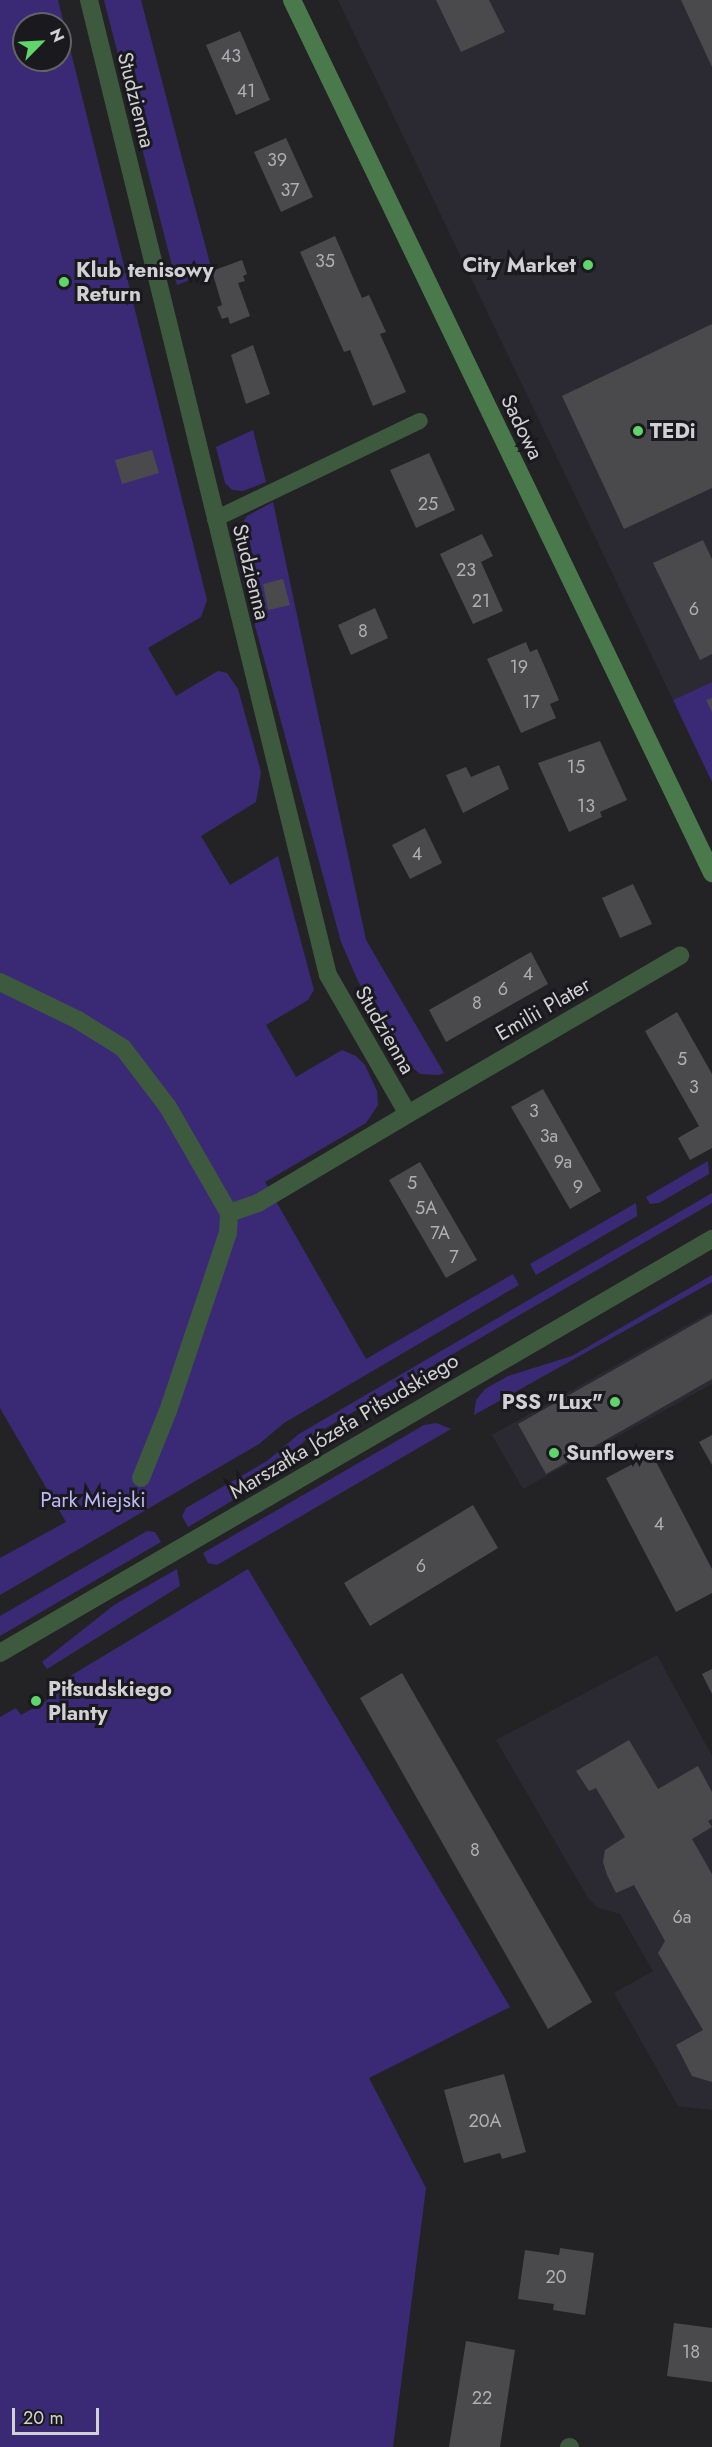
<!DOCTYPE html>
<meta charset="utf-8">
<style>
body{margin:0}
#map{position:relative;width:712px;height:2447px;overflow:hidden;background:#232326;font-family:Jost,sans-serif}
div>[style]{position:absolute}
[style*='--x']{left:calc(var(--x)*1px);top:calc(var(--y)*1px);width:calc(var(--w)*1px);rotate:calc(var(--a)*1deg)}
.built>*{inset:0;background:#2b2a33}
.green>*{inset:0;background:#3a2a76}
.building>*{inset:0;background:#4a4a4d}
.lane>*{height:16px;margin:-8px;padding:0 8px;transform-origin:8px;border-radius:8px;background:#3d5a3e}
.street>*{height:18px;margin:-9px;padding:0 9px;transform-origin:9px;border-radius:9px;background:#3d5a3e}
.secondary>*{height:18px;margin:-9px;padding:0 9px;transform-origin:9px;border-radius:9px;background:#4a794c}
.dots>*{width:16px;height:16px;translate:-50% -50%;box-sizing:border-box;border:3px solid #1a191d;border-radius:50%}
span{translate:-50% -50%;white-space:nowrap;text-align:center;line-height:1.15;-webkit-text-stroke:6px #1a191d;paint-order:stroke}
.number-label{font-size:18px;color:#afafb2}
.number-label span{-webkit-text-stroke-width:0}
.street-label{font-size:21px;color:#d1d1d3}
.poi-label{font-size:21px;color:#d1d1d3;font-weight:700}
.right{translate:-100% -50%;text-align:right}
.left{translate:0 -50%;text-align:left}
.park-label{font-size:21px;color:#bdb8fb}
.north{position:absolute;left:12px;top:12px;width:60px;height:60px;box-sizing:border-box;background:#1a191d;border:2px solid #636366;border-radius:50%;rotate:66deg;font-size:16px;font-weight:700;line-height:24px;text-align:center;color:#d1d1d3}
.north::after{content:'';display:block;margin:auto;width:21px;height:27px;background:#60d56b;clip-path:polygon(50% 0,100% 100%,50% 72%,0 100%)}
.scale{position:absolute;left:12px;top:2408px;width:87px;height:27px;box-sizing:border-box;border:3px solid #d1d1d3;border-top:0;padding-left:8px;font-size:18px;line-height:21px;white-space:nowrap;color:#d1d1d3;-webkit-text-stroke:4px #1a191d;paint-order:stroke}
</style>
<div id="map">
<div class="built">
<div style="clip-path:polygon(338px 0,712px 0,712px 682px,673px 700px)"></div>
<div style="clip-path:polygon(712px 1311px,712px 1384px,523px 1489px,492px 1435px)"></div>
<div style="clip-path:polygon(657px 1655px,712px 1756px,712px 2110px,678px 2106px,614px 1993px,653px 1971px,620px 1914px,598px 1908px,588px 1898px,496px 1740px)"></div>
</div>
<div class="green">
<div style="clip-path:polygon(evenodd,0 0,58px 0,207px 600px,201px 617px,148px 648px,176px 696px,218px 671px,227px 673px,238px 689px,261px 772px,256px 802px,201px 836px,230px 885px,278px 856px,314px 990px,308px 1000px,266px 1025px,296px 1077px,342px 1050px,356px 1056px,365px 1065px,377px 1091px,378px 1105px,366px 1123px,265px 1182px,366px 1359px,513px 1274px,519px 1285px,284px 1423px,259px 1444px,0 1595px,0 1558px,66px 1522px,0 1408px,0 0,24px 24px,60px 24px,60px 60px,24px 60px,24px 24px)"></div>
<div style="clip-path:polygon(104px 0,141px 0,182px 158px,212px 271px,177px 285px)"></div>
<div style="clip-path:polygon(253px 430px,266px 482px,243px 491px,232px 490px,225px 483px,216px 447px)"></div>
<div style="clip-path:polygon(273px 502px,366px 940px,444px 1073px,439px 1075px,420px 1074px,403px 1059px,358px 981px,341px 942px,235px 552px,238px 529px,247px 516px)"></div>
<div style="clip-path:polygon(712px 682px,712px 782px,673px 700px)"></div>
<div style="clip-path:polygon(708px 1161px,709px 1174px,659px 1203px,650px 1204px,646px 1197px)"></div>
<div style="clip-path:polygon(712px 1193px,712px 1203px,307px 1439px,235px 1499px,188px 1527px,182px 1516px,186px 1508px,267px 1461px,299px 1434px)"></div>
<div style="clip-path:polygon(636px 1203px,637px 1216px,536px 1275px,530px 1264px)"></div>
<div style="clip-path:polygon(712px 1275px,712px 1282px,474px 1415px,476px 1400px,485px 1389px,508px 1376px,572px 1356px)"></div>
<div style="clip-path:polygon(436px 1423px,451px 1429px,217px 1565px,208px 1563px,203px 1553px,424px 1425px)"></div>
<div style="clip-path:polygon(147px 1531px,155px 1532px,161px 1542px,0 1636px,0 1616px)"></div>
<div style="clip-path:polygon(177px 1569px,180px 1586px,47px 1669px,42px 1662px,114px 1605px)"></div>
<div style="clip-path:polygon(248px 1569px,510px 2007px,369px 2078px,426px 2188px,393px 2447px,0 2447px,0 1717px,16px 1708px,21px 1715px,51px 1698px,47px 1690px)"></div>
</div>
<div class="building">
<div style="clip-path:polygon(436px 0,489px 0,505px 32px,461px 52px)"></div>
<div style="clip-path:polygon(681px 0,712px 0,712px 67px)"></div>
<div style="clip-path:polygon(240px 31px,270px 100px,236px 115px,206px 45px)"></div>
<div style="clip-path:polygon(286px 138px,313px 197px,281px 212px,254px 152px)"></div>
<div style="clip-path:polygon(335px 236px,362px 298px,369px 295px,386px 332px,380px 334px,406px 392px,373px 406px,350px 350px,344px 352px,300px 252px)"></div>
<div style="clip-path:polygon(242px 260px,247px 274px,243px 276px,245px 281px,238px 283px,250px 316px,230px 324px,228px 317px,222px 319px,217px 307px,222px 305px,212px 271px)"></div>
<div style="clip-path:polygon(712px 324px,712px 488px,624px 529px,562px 396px)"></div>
<div style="clip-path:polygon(253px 345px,270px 394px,246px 404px,231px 355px)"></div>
<div style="clip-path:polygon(152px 450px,159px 473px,122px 484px,115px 460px)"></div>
<div style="clip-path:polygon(429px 453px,455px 510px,416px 528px,390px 470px)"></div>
<div style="clip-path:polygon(482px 534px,493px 556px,481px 562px,503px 611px,473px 624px,440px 554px)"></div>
<div style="clip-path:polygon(703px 540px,712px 559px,712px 654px,700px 660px,653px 563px)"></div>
<div style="clip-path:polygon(283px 579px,290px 605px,268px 610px,263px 584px)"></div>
<div style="clip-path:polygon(375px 608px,388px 638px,351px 655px,338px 625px)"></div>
<div style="clip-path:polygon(526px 642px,530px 652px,537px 649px,559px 700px,550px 704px,556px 718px,521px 733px,487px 659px)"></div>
<div style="clip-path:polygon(712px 698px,712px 712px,706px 700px)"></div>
<div style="clip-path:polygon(600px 741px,627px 800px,600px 812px,602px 817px,569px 832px,538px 763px)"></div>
<div style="clip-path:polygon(499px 765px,509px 789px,463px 813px,446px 775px,466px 767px,471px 777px)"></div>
<div style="clip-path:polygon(425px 828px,442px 863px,410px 879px,392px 845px)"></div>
<div style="clip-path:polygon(633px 884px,652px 924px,620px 938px,602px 898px)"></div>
<div style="clip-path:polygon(531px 952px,548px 984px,446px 1042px,429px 1010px)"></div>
<div style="clip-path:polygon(677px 1012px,712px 1074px,712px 1148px,690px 1160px,678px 1138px,699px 1126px,645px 1031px)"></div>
<div style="clip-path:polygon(543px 1089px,601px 1191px,570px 1209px,511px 1107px)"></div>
<div style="clip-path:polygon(420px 1162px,477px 1260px,446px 1278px,389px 1180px)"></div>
<div style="clip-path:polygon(712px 1314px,712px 1379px,546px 1474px,518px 1424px)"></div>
<div style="clip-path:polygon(712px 1435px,712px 1465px,699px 1442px)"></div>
<div style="clip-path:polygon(652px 1454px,712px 1569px,712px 1593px,676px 1612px,606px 1478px)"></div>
<div style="clip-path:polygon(473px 1505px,498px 1548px,370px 1626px,344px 1583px)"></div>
<div style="clip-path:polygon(712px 1669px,712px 1694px,702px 1674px)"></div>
<div style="clip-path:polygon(402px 1673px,592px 2002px,548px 2029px,360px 1698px)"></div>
<div style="clip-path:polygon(629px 1740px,658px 1789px,698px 1766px,712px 1792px,712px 1819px,708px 1821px,712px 1827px,692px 1839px,712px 1874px,712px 2082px,692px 2076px,676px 2045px,703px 2030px,658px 1953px,665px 1941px,634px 1885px,616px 1893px,607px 1875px,603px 1862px,605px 1850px,625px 1837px,596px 1788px,589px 1791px,576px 1771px)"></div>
<div style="clip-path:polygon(504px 2074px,526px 2152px,502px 2159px,500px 2153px,464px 2163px,444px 2090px)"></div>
<div style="clip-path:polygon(560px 2248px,594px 2253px,585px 2315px,553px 2310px,554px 2304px,518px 2299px,525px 2250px,559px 2255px)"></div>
<div style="clip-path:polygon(674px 2323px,712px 2328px,712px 2382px,667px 2376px)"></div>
<div style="clip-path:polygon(466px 2341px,515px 2350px,500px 2447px,449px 2447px)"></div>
</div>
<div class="lane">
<div style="--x:215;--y:519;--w:227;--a:-25.6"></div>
</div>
<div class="street">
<div style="--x:89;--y:0;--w:1004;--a:76.23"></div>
<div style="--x:328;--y:975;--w:160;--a:60.1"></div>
<div style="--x:408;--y:1114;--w:315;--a:-30.2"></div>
<div style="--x:0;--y:982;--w:87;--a:26"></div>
<div style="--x:78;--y:1020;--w:53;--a:31.9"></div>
<div style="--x:123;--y:1048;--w:74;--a:52.7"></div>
<div style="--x:168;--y:1107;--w:122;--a:60.1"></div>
<div style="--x:141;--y:1478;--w:72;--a:-68.1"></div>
<div style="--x:168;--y:1411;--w:188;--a:-71.4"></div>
<div style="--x:228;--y:1233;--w:20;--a:-87"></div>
<div style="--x:229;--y:1213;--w:31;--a:-19"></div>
<div style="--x:258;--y:1203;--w:174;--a:-30.7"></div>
<div style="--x:0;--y:1653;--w:824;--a:-30.18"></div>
<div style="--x:569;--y:2447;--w:1;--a:0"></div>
</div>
<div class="secondary">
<div style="--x:292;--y:0;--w:969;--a:64.31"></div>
</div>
<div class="dots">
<div style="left:588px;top:265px;background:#60d56b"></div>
<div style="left:64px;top:282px;background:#60d56b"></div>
<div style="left:638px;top:431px;background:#60d56b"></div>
<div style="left:615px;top:1402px;background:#60d56b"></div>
<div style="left:554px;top:1453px;background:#60d56b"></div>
<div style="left:36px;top:1701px;background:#60d56b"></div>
</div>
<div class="number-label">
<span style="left:231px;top:56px">43</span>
<span style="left:246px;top:91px">41</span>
<span style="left:277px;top:160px">39</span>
<span style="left:290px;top:190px">37</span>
<span style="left:325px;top:261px">35</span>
<span style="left:428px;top:504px">25</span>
<span style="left:466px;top:570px">23</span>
<span style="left:481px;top:601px">21</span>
<span style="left:694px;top:609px">6</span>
<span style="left:363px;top:631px">8</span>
<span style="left:519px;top:667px">19</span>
<span style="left:531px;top:702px">17</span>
<span style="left:576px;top:767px">15</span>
<span style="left:586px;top:806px">13</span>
<span style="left:417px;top:854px">4</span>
<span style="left:528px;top:974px">4</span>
<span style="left:503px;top:989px">6</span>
<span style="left:477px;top:1003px">8</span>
<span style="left:682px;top:1059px">5</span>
<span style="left:694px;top:1087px">3</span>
<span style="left:534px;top:1111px">3</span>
<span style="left:549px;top:1136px">3a</span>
<span style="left:563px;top:1162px">9a</span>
<span style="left:412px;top:1183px">5</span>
<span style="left:578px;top:1187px">9</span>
<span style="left:426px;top:1208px">5A</span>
<span style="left:440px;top:1233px">7A</span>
<span style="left:454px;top:1257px">7</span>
<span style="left:659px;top:1524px">4</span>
<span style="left:421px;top:1566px">6</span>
<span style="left:475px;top:1850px">8</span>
<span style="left:682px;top:1917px">6a</span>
<span style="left:485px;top:2121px">20A</span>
<span style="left:556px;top:2277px">20</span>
<span style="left:691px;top:2352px">18</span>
<span style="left:482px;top:2398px">22</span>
</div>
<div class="street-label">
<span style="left:136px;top:100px;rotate:76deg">Studzienna</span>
<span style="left:522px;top:427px;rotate:64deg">Sadowa</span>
<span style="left:251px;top:572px;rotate:76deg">Studzienna</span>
<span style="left:543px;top:1009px;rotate:-30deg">Emilii Plater</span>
<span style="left:385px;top:1030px;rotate:60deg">Studzienna</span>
<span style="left:344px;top:1426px;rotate:-31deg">Marszałka Józefa Piłsudskiego</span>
</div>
<div class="poi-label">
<span class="right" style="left:576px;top:265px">City Market</span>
<span class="left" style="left:76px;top:282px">Klub tenisowy<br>Return</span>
<span class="left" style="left:650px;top:431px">TEDi</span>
<span class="right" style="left:603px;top:1402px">PSS "Lux"</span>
<span class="left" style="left:566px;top:1453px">Sunflowers</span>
<span class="left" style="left:48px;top:1701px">Piłsudskiego<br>Planty</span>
</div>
<div class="park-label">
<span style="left:93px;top:1500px">Park Miejski</span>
</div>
<div class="north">N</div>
<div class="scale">20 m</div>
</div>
